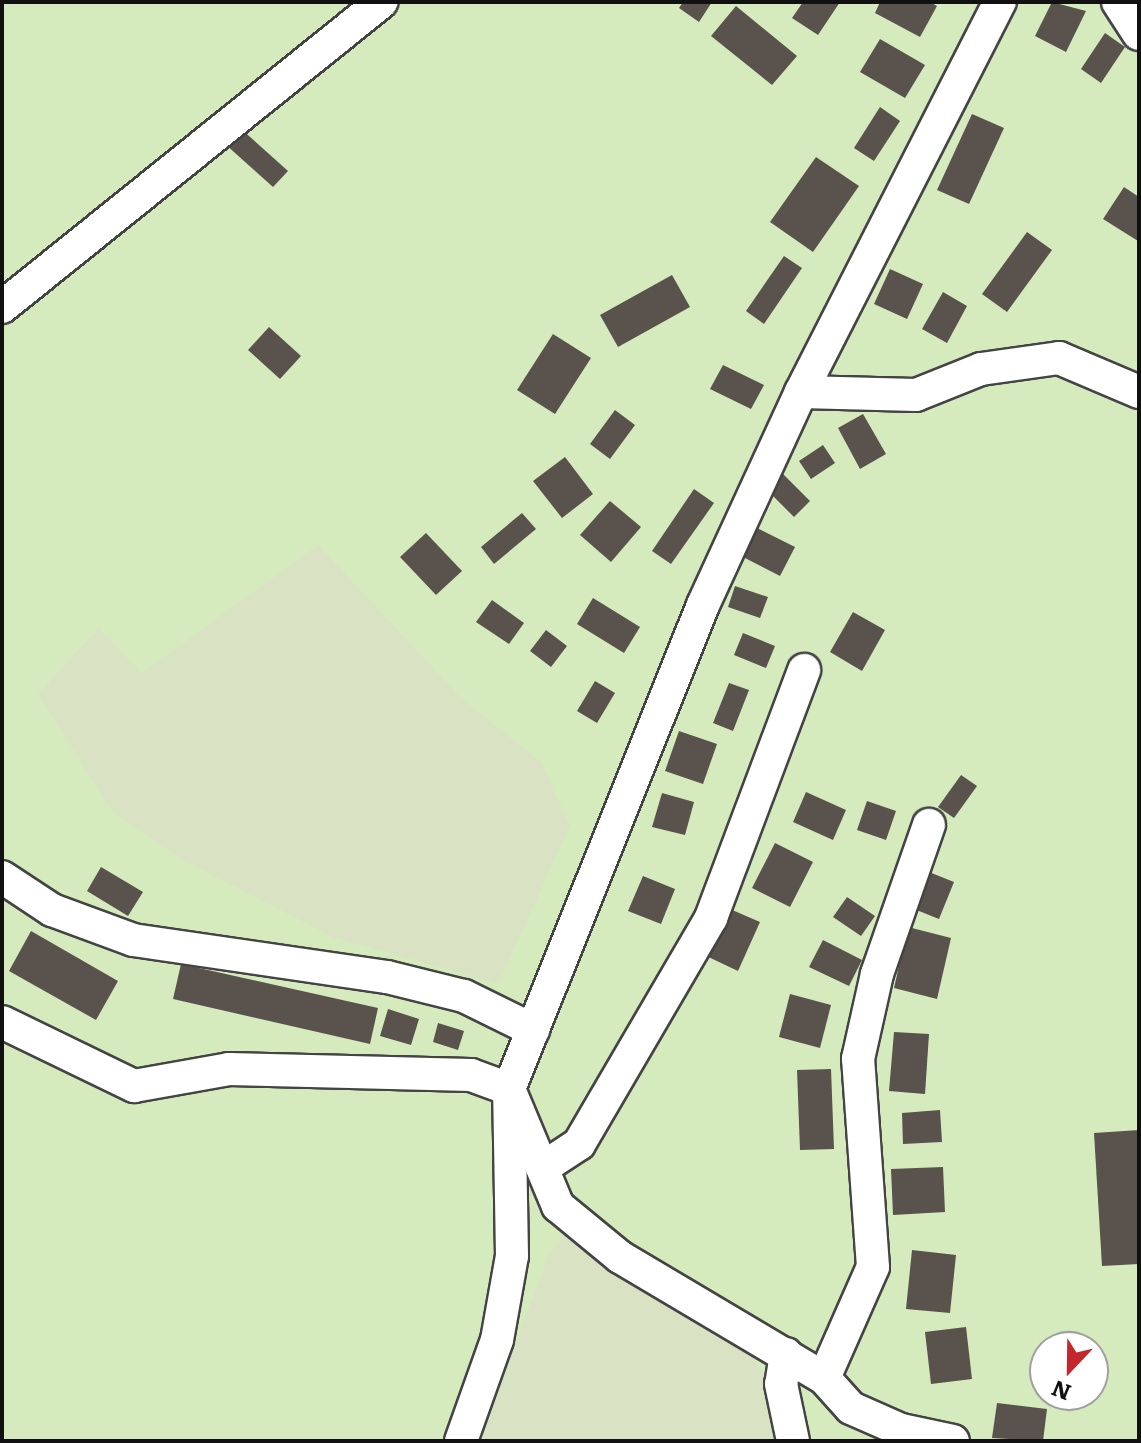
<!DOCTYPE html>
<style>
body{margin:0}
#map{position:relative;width:1141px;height:1443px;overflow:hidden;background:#fffdf5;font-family:Literata,serif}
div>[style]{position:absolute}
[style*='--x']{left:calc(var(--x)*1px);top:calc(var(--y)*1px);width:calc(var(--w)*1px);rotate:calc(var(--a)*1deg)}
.green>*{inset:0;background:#d5ebbd}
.cemetery>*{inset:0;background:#d9e3c4}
.building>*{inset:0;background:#5a524d}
.roads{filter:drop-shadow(2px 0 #444) drop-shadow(-2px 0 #444) drop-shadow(0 2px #444) drop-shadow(0 -2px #444)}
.minor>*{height:32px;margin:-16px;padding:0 16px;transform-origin:16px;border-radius:16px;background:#fff}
span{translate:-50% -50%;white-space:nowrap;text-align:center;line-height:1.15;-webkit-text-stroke:8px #fff;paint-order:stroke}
.frame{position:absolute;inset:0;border:4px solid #111;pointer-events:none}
.north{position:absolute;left:1029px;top:1331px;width:80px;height:80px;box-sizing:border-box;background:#fff;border:2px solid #a0a0a0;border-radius:50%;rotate:202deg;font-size:22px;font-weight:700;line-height:32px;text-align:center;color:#111}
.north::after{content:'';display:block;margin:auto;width:28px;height:36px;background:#c4262e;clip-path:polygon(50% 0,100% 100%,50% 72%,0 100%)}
</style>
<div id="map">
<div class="green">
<div style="clip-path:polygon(evenodd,2px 2px,1139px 2px,1139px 1441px,2px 1441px,2px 2px,1045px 1347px,1093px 1347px,1093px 1395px,1045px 1395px,1045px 1347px)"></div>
</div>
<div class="cemetery">
<div style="clip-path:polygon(318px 545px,461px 698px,541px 762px,570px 826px,498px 984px,333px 937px,179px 858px,112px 811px,38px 694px,99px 628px,142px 673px)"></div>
<div style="clip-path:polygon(567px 1230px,739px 1334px,771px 1386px,786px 1441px,479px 1441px,548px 1257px)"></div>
</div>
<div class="building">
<div style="clip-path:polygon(683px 2px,712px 2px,699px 22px,679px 8px)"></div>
<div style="clip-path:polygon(803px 2px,840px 2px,818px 35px,792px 18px)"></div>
<div style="clip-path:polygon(880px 2px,930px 2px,937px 6px,920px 37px,875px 13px)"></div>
<div style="clip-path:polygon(1052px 2px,1086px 11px,1066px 52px,1035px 36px)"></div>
<div style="clip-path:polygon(736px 6px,797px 56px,772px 85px,711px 36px)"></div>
<div style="clip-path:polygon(1105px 33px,1125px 47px,1101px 83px,1081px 69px)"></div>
<div style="clip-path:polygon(880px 39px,925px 65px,905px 98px,860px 72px)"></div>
<div style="clip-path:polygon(880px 107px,900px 121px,874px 161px,854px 148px)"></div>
<div style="clip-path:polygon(972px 114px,1004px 128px,969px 204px,937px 190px)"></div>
<div style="clip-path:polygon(240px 128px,288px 171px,273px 187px,225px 144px)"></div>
<div style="clip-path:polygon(816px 157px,859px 186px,813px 252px,770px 222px)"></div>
<div style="clip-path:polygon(1124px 187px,1139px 197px,1138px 241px,1103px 219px)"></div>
<div style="clip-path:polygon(1027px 232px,1052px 250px,1007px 312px,982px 294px)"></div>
<div style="clip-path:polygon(784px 256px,802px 268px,764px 324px,746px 311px)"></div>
<div style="clip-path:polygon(890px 269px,923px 284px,907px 319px,874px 304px)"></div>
<div style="clip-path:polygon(672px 275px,690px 307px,618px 347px,600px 315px)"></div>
<div style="clip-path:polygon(943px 292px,967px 306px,947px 343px,922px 329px)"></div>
<div style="clip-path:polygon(269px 327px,301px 356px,280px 379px,248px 350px)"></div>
<div style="clip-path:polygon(553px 334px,591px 358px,555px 414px,517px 390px)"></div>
<div style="clip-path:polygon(723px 365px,764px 385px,751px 409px,710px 389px)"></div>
<div style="clip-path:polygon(615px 410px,635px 425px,610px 459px,590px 444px)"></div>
<div style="clip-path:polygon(863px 414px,886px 454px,860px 469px,838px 428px)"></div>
<div style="clip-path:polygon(823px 445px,835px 463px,811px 479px,799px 461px)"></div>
<div style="clip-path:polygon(565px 457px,593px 494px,562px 518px,533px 481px)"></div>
<div style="clip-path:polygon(783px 474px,810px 501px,794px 517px,767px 490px)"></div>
<div style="clip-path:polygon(694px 489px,714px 503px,671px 564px,652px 551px)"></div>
<div style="clip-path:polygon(610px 501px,641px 527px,611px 562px,580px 535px)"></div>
<div style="clip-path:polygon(522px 513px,536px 529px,494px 564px,481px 547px)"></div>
<div style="clip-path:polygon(757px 528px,795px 547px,780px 576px,743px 557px)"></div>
<div style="clip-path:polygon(426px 533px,462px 571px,436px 595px,400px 557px)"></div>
<div style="clip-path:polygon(735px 586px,768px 597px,760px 618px,728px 607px)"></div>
<div style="clip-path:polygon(593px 598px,640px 627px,624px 653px,577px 624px)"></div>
<div style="clip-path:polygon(492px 600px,524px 623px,509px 644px,476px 622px)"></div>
<div style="clip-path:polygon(853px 612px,885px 630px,862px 671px,830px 652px)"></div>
<div style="clip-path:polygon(546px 630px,567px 646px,551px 667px,530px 651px)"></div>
<div style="clip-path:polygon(743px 633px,775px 646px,766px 668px,734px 655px)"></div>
<div style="clip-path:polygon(595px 681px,615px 693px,597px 723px,577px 711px)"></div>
<div style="clip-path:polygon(729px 683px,749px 690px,733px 731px,713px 723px)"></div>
<div style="clip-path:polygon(679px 731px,717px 744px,703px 784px,665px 771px)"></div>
<div style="clip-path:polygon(961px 775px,977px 786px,954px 818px,938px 807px)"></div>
<div style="clip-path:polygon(806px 792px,846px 810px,833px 840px,793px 822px)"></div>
<div style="clip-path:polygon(662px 793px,694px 802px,685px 835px,652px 827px)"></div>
<div style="clip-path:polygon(867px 801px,896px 811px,886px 840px,857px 830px)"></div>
<div style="clip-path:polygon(775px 843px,813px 862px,790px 907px,752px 888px)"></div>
<div style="clip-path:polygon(101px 867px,143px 892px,128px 916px,87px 891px)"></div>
<div style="clip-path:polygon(929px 872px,954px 882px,939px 919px,914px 909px)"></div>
<div style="clip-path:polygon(643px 876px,675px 889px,661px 924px,628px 911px)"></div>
<div style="clip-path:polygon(847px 897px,875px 916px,861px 936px,833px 917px)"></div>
<div style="clip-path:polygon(723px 906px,760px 922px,738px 971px,702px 954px)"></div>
<div style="clip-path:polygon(908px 927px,951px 938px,937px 999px,894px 988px)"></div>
<div style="clip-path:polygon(31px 931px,118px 981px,96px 1020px,9px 971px)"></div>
<div style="clip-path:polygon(823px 940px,862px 960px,849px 986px,809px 967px)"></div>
<div style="clip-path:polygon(181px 964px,378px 1008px,370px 1044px,173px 999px)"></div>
<div style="clip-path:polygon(790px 994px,831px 1005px,820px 1048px,779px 1037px)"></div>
<div style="clip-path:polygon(388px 1009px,419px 1019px,411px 1045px,380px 1036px)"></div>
<div style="clip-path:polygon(438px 1023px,464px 1031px,458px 1050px,433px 1042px)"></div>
<div style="clip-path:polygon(894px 1032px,929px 1034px,925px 1094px,889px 1091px)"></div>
<div style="clip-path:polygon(831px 1069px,834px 1149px,800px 1150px,797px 1070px)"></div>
<div style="clip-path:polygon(940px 1110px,942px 1142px,903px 1144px,902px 1113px)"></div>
<div style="clip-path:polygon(1139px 1130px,1139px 1264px,1102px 1266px,1094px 1133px)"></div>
<div style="clip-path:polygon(943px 1167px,945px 1212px,893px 1215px,891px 1169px)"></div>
<div style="clip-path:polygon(912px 1250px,956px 1255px,950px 1313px,906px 1309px)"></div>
<div style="clip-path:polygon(966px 1327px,972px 1379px,931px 1384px,925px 1332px)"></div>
<div style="clip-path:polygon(997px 1403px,1047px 1409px,1043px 1441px,992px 1438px)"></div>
</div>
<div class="roads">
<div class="minor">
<div style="--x:1118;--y:2;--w:38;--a:57"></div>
<div style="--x:2;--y:307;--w:487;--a:-38.8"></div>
<div style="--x:801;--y:392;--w:115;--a:1.5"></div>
<div style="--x:916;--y:395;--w:70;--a:-21.8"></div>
<div style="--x:981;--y:369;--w:79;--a:-8"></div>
<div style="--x:1059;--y:358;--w:87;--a:23"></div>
<div style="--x:2;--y:877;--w:60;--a:33.4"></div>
<div style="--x:52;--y:910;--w:86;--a:20.3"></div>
<div style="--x:133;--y:940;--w:257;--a:8.3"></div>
<div style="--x:387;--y:977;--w:79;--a:13.9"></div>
<div style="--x:464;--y:996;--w:77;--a:26.2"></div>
<div style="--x:2;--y:1022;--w:147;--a:25.9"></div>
<div style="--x:134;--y:1086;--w:97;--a:-10.1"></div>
<div style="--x:229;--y:1069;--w:242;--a:1.4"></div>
<div style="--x:471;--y:1075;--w:40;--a:20.2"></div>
<div style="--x:509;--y:1089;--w:127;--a:67.3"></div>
<div style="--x:558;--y:1206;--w:80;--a:39.4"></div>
<div style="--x:620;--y:1257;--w:237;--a:30.7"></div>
<div style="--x:824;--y:1378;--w:40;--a:48"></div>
<div style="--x:851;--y:1408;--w:55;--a:23.7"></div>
<div style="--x:901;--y:1430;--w:53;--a:11.9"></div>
<div style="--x:544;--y:1167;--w:42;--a:-33.3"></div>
<div style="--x:579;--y:1144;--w:262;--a:-59.7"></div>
<div style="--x:711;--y:918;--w:265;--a:-69.4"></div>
<div style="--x:786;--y:1354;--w:30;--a:99"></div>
<div style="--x:781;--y:1384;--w:58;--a:78.1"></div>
<div style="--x:824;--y:1378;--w:121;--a:-66.2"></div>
<div style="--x:873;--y:1267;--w:209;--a:-94.1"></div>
<div style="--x:858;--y:1059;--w:87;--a:-77.4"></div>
<div style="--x:877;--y:974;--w:158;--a:-70.8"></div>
<div style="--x:461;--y:1441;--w:107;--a:-70.4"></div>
<div style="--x:497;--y:1340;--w:85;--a:-79.9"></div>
<div style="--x:512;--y:1256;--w:167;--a:-91"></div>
<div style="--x:509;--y:1089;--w:521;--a:-68.16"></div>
<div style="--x:703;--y:605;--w:234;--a:-65.3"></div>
<div style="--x:801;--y:392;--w:438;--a:-63"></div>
</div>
</div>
<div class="frame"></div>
<div class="north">N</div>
</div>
